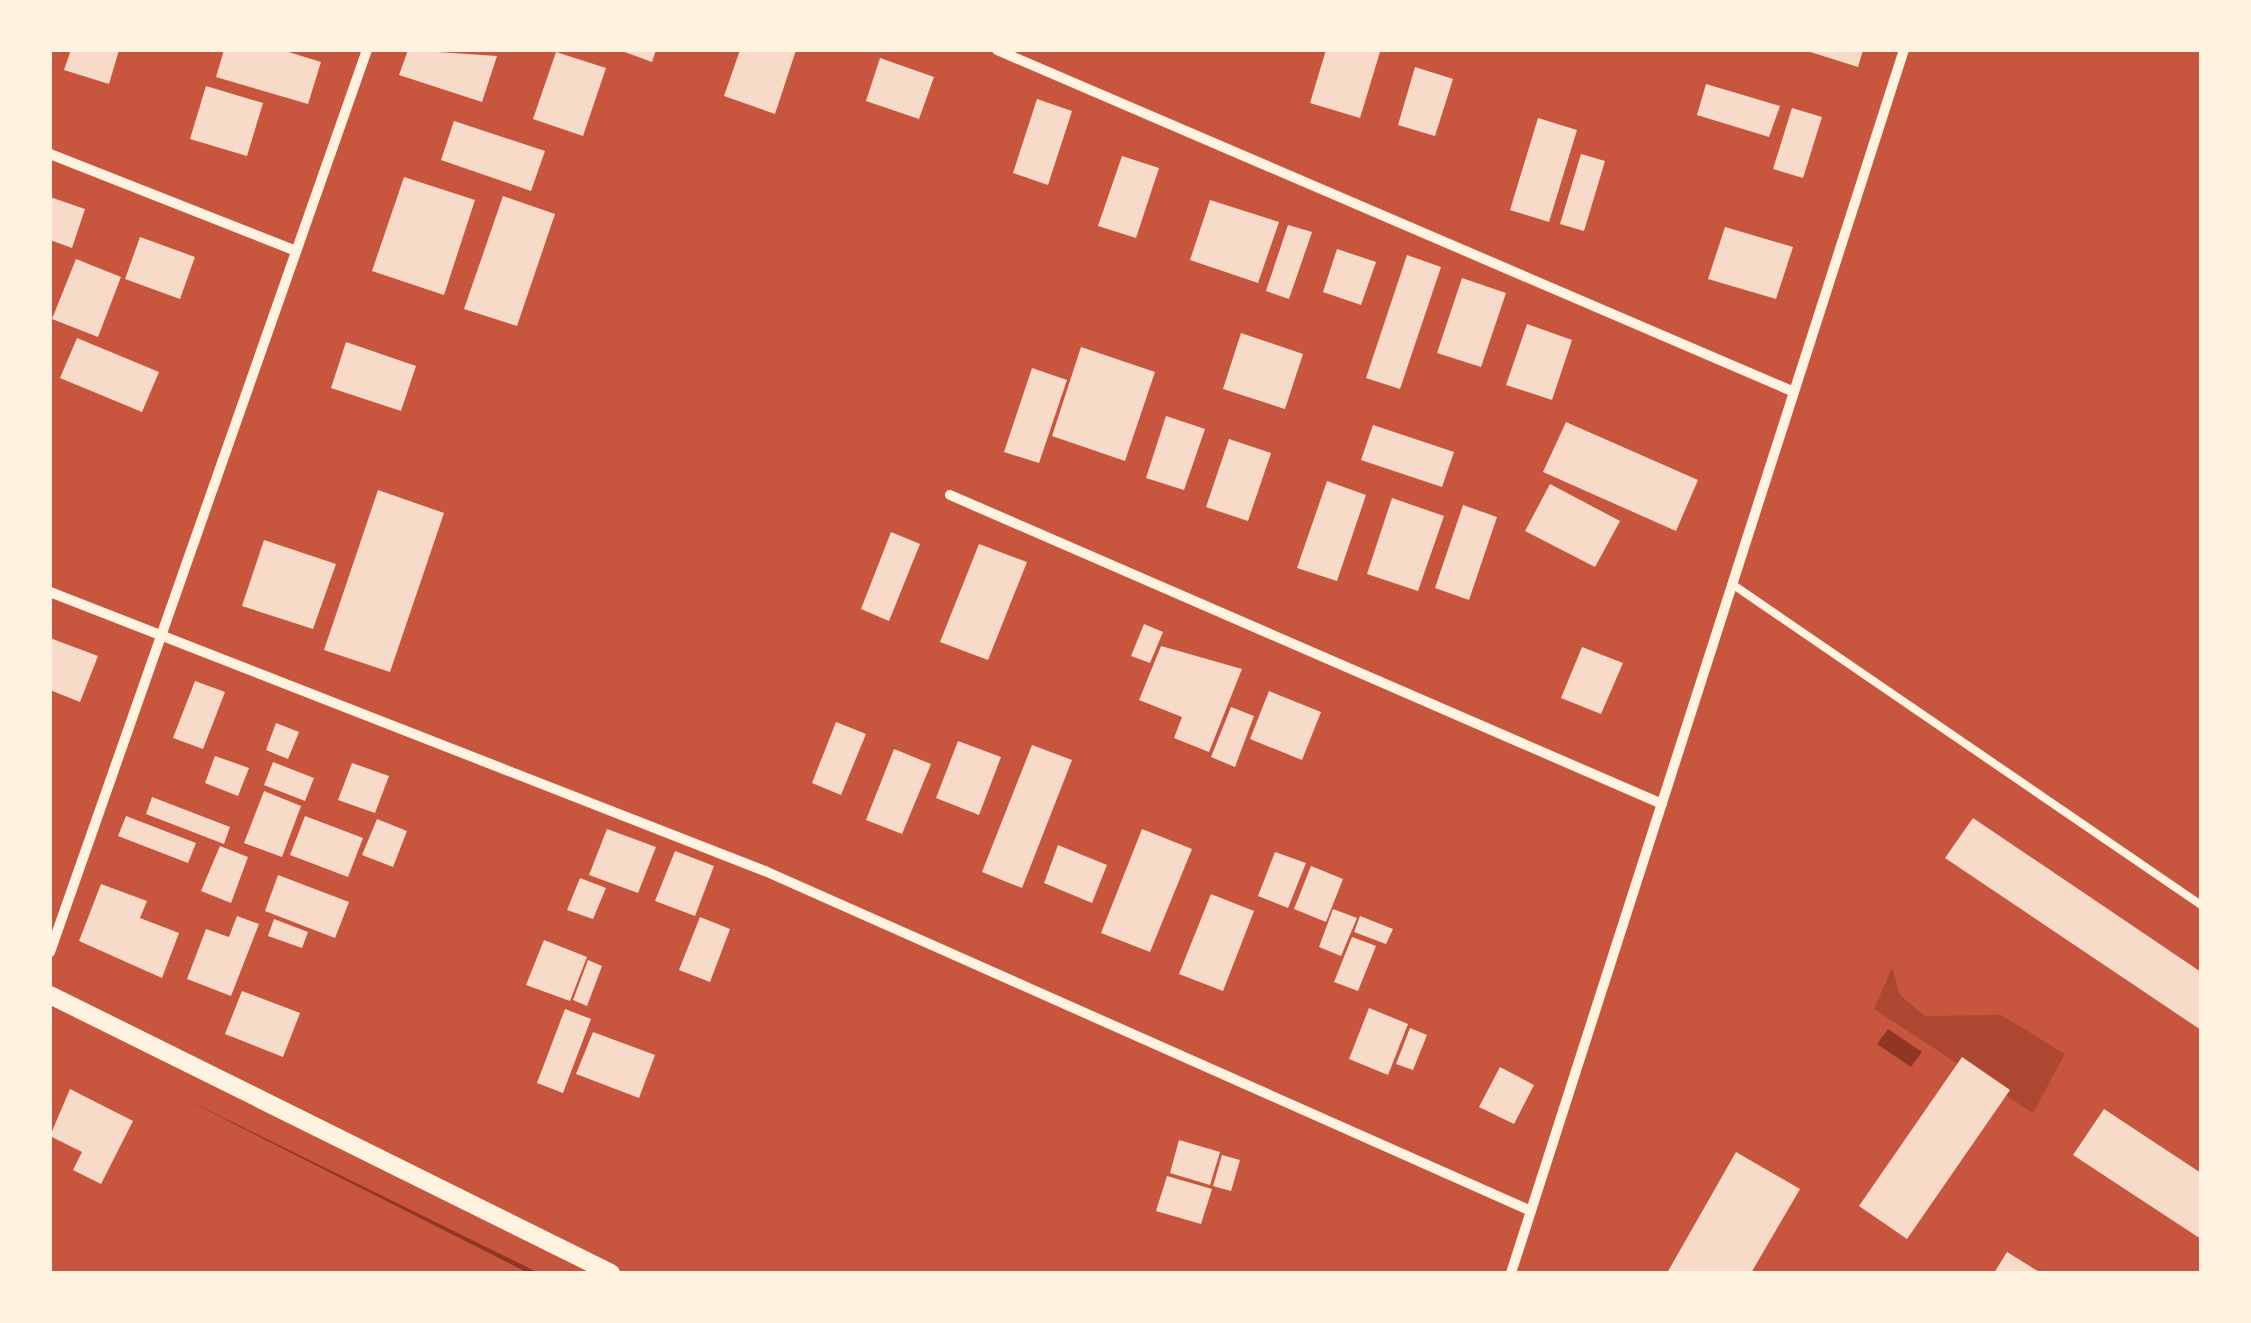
<!DOCTYPE html>
<style>
body{margin:0}
#map{position:relative;width:2251px;height:1323px;overflow:hidden;background:#c8553d;font-family:"Fira Sans Condensed",sans-serif}
div>[style]{position:absolute}
[style*='--x']{left:calc(var(--x)*1px);top:calc(var(--y)*1px);width:calc(var(--w)*1px);rotate:calc(var(--a)*1deg)}
.green>*{inset:0;background:#ae4732}
.water>*{inset:0;background:#8f3625}
.building>*{inset:0;background:#f7dbc8}
.service>*{height:8px;margin:-4px;padding:0 4px;transform-origin:4px;border-radius:4px;background:#fff3e0}
.minor>*{height:10px;margin:-5px;padding:0 5px;transform-origin:5px;border-radius:5px;background:#fff3e0}
.tertiary>*{height:18px;margin:-9px;padding:0 9px;transform-origin:9px;border-radius:9px;background:#fff3e0}
span{translate:-50% -50%;white-space:nowrap;text-align:center;line-height:1.15;-webkit-text-stroke:8px #fff3e0;paint-order:stroke}
.frame{position:absolute;inset:0;border:52px solid #fff3e0;pointer-events:none}
</style>
<div id="map">
<div class="green">
<div style="clip-path:polygon(1892px 968px,1900px 995px,1925px 1016px,2001px 1015px,2065px 1054px,2033px 1113px,1874px 1009px)"></div>
</div>
<div class="water">
<div style="clip-path:polygon(1888px 1029px,1922px 1052px,1911px 1067px,1877px 1044px)"></div>
<div style="clip-path:polygon(177px 1095px,539px 1273px,528px 1273px)"></div>
</div>
<div class="building">
<div style="clip-path:polygon(71px 50px,119px 50px,109px 84px,64px 70px)"></div>
<div style="clip-path:polygon(224px 50px,282px 50px,321px 62px,308px 104px,216px 77px)"></div>
<div style="clip-path:polygon(408px 50px,497px 56px,482px 102px,399px 75px)"></div>
<div style="clip-path:polygon(619px 50px,656px 50px,652px 62px)"></div>
<div style="clip-path:polygon(740px 50px,796px 50px,775px 114px,724px 96px)"></div>
<div style="clip-path:polygon(1326px 50px,1380px 52px,1360px 118px,1310px 103px)"></div>
<div style="clip-path:polygon(1804px 50px,1863px 50px,1858px 67px)"></div>
<div style="clip-path:polygon(556px 52px,606px 68px,583px 136px,533px 119px)"></div>
<div style="clip-path:polygon(880px 58px,934px 77px,919px 119px,866px 101px)"></div>
<div style="clip-path:polygon(1415px 67px,1453px 79px,1435px 136px,1398px 125px)"></div>
<div style="clip-path:polygon(1706px 84px,1780px 106px,1769px 137px,1697px 115px)"></div>
<div style="clip-path:polygon(206px 86px,263px 103px,247px 156px,190px 139px)"></div>
<div style="clip-path:polygon(1037px 99px,1072px 111px,1048px 185px,1013px 173px)"></div>
<div style="clip-path:polygon(1792px 108px,1822px 117px,1803px 178px,1773px 169px)"></div>
<div style="clip-path:polygon(1538px 118px,1577px 130px,1549px 222px,1510px 210px)"></div>
<div style="clip-path:polygon(454px 121px,545px 151px,531px 191px,441px 160px)"></div>
<div style="clip-path:polygon(1581px 154px,1605px 161px,1584px 231px,1560px 224px)"></div>
<div style="clip-path:polygon(1122px 156px,1159px 168px,1136px 238px,1098px 226px)"></div>
<div style="clip-path:polygon(404px 177px,475px 200px,444px 295px,372px 271px)"></div>
<div style="clip-path:polygon(503px 196px,555px 214px,517px 326px,464px 309px)"></div>
<div style="clip-path:polygon(50px 197px,85px 209px,72px 248px,50px 240px)"></div>
<div style="clip-path:polygon(1210px 200px,1279px 222px,1258px 283px,1190px 260px)"></div>
<div style="clip-path:polygon(1288px 225px,1312px 232px,1289px 299px,1266px 291px)"></div>
<div style="clip-path:polygon(1725px 227px,1793px 247px,1776px 299px,1708px 279px)"></div>
<div style="clip-path:polygon(140px 237px,195px 257px,180px 299px,125px 279px)"></div>
<div style="clip-path:polygon(1337px 249px,1376px 262px,1361px 305px,1323px 292px)"></div>
<div style="clip-path:polygon(1407px 255px,1441px 267px,1400px 389px,1366px 378px)"></div>
<div style="clip-path:polygon(76px 259px,121px 277px,98px 337px,52px 319px)"></div>
<div style="clip-path:polygon(1462px 278px,1506px 293px,1481px 367px,1437px 353px)"></div>
<div style="clip-path:polygon(1527px 324px,1572px 340px,1552px 400px,1506px 385px)"></div>
<div style="clip-path:polygon(1241px 333px,1303px 354px,1285px 409px,1223px 389px)"></div>
<div style="clip-path:polygon(77px 338px,159px 372px,142px 412px,60px 378px)"></div>
<div style="clip-path:polygon(346px 342px,416px 366px,401px 411px,331px 388px)"></div>
<div style="clip-path:polygon(1081px 347px,1155px 372px,1125px 461px,1052px 436px)"></div>
<div style="clip-path:polygon(1032px 368px,1067px 380px,1039px 463px,1004px 452px)"></div>
<div style="clip-path:polygon(1166px 416px,1205px 429px,1184px 490px,1146px 478px)"></div>
<div style="clip-path:polygon(1566px 422px,1698px 480px,1676px 531px,1543px 472px)"></div>
<div style="clip-path:polygon(1373px 425px,1454px 452px,1442px 487px,1361px 460px)"></div>
<div style="clip-path:polygon(1229px 439px,1271px 453px,1248px 521px,1206px 507px)"></div>
<div style="clip-path:polygon(1327px 481px,1366px 495px,1337px 581px,1297px 568px)"></div>
<div style="clip-path:polygon(1550px 484px,1620px 521px,1595px 567px,1525px 531px)"></div>
<div style="clip-path:polygon(378px 490px,444px 513px,390px 672px,324px 650px)"></div>
<div style="clip-path:polygon(1392px 498px,1444px 516px,1418px 591px,1367px 574px)"></div>
<div style="clip-path:polygon(1463px 505px,1497px 517px,1469px 600px,1435px 588px)"></div>
<div style="clip-path:polygon(891px 532px,920px 544px,889px 621px,861px 609px)"></div>
<div style="clip-path:polygon(264px 540px,336px 564px,313px 629px,242px 606px)"></div>
<div style="clip-path:polygon(979px 544px,1027px 562px,988px 660px,940px 642px)"></div>
<div style="clip-path:polygon(1144px 624px,1163px 632px,1150px 663px,1131px 656px)"></div>
<div style="clip-path:polygon(50px 638px,98px 656px,80px 702px,50px 690px)"></div>
<div style="clip-path:polygon(1161px 646px,1242px 669px,1209px 752px,1174px 738px,1182px 717px,1139px 700px)"></div>
<div style="clip-path:polygon(1582px 647px,1623px 663px,1601px 714px,1561px 698px)"></div>
<div style="clip-path:polygon(195px 681px,225px 692px,203px 749px,173px 738px)"></div>
<div style="clip-path:polygon(1269px 691px,1321px 712px,1302px 760px,1250px 739px)"></div>
<div style="clip-path:polygon(1231px 707px,1254px 716px,1235px 767px,1211px 757px)"></div>
<div style="clip-path:polygon(836px 722px,866px 734px,841px 795px,812px 783px)"></div>
<div style="clip-path:polygon(276px 723px,299px 732px,288px 759px,266px 750px)"></div>
<div style="clip-path:polygon(958px 741px,1001px 757px,979px 815px,936px 798px)"></div>
<div style="clip-path:polygon(1032px 745px,1072px 760px,1022px 888px,982px 872px)"></div>
<div style="clip-path:polygon(894px 749px,931px 764px,902px 834px,866px 820px)"></div>
<div style="clip-path:polygon(215px 756px,249px 768px,238px 796px,205px 783px)"></div>
<div style="clip-path:polygon(273px 762px,314px 778px,305px 801px,264px 785px)"></div>
<div style="clip-path:polygon(352px 763px,389px 776px,375px 813px,338px 800px)"></div>
<div style="clip-path:polygon(264px 791px,301px 806px,282px 857px,244px 843px)"></div>
<div style="clip-path:polygon(152px 797px,230px 827px,224px 844px,146px 814px)"></div>
<div style="clip-path:polygon(126px 816px,196px 843px,188px 863px,118px 836px)"></div>
<div style="clip-path:polygon(305px 816px,363px 838px,348px 877px,290px 855px)"></div>
<div style="clip-path:polygon(1973px 818px,2201px 972px,2201px 1030px,1945px 858px)"></div>
<div style="clip-path:polygon(377px 819px,407px 831px,393px 867px,362px 855px)"></div>
<div style="clip-path:polygon(607px 829px,656px 847px,638px 893px,589px 875px)"></div>
<div style="clip-path:polygon(1142px 829px,1192px 849px,1150px 952px,1101px 933px)"></div>
<div style="clip-path:polygon(1058px 845px,1107px 865px,1092px 903px,1044px 883px)"></div>
<div style="clip-path:polygon(220px 846px,248px 857px,231px 903px,201px 891px)"></div>
<div style="clip-path:polygon(675px 851px,714px 866px,695px 916px,655px 901px)"></div>
<div style="clip-path:polygon(1275px 852px,1306px 863px,1288px 908px,1258px 896px)"></div>
<div style="clip-path:polygon(1311px 866px,1343px 879px,1326px 922px,1294px 909px)"></div>
<div style="clip-path:polygon(278px 875px,349px 902px,335px 938px,265px 911px)"></div>
<div style="clip-path:polygon(580px 878px,606px 888px,593px 919px,567px 910px)"></div>
<div style="clip-path:polygon(101px 884px,147px 901px,140px 918px,179px 933px,162px 978px,79px 941px)"></div>
<div style="clip-path:polygon(1211px 894px,1254px 911px,1223px 991px,1179px 974px)"></div>
<div style="clip-path:polygon(1333px 909px,1357px 918px,1341px 956px,1319px 947px)"></div>
<div style="clip-path:polygon(237px 916px,259px 924px,231px 996px,187px 979px,206px 929px,229px 937px)"></div>
<div style="clip-path:polygon(1360px 916px,1393px 929px,1386px 944px,1354px 932px)"></div>
<div style="clip-path:polygon(700px 917px,730px 929px,710px 982px,679px 970px)"></div>
<div style="clip-path:polygon(274px 919px,308px 932px,302px 948px,268px 936px)"></div>
<div style="clip-path:polygon(1352px 937px,1376px 946px,1358px 991px,1334px 982px)"></div>
<div style="clip-path:polygon(544px 940px,587px 957px,570px 1001px,526px 985px)"></div>
<div style="clip-path:polygon(588px 960px,602px 966px,587px 1006px,573px 1000px)"></div>
<div style="clip-path:polygon(242px 991px,300px 1013px,283px 1057px,225px 1034px)"></div>
<div style="clip-path:polygon(1369px 1008px,1408px 1024px,1388px 1075px,1349px 1059px)"></div>
<div style="clip-path:polygon(565px 1009px,591px 1019px,563px 1093px,537px 1083px)"></div>
<div style="clip-path:polygon(1410px 1028px,1427px 1035px,1413px 1070px,1396px 1064px)"></div>
<div style="clip-path:polygon(593px 1032px,655px 1055px,639px 1098px,576px 1074px)"></div>
<div style="clip-path:polygon(1962px 1057px,2010px 1090px,1907px 1239px,1859px 1206px)"></div>
<div style="clip-path:polygon(1500px 1067px,1534px 1085px,1514px 1124px,1479px 1107px)"></div>
<div style="clip-path:polygon(70px 1089px,133px 1121px,101px 1184px,73px 1170px,82px 1152px,50px 1136px)"></div>
<div style="clip-path:polygon(2104px 1109px,2201px 1173px,2201px 1239px,2073px 1155px)"></div>
<div style="clip-path:polygon(1179px 1140px,1220px 1152px,1210px 1185px,1170px 1173px)"></div>
<div style="clip-path:polygon(1736px 1152px,1800px 1189px,1751px 1273px,1667px 1273px)"></div>
<div style="clip-path:polygon(1222px 1155px,1240px 1160px,1231px 1191px,1213px 1186px)"></div>
<div style="clip-path:polygon(1167px 1176px,1212px 1189px,1201px 1224px,1156px 1211px)"></div>
<div style="clip-path:polygon(2007px 1252px,2041px 1273px,1994px 1273px)"></div>
</div>
<div class="service">
<div style="--x:1732;--y:584;--w:568;--a:34.39"></div>
</div>
<div class="minor">
<div style="--x:997;--y:50;--w:867;--a:23.22"></div>
<div style="--x:50;--y:154;--w:264;--a:21.5"></div>
<div style="--x:950;--y:495;--w:776;--a:23.46"></div>
<div style="--x:50;--y:592;--w:768;--a:21.32"></div>
<div style="--x:765;--y:871;--w:838;--a:23.93"></div>
<div style="--x:50;--y:952;--w:956;--a:-70.64"></div>
<div style="--x:1511;--y:1273;--w:1285;--a:-72.19"></div>
</div>
<div class="tertiary">
<div style="--x:50;--y:995;--w:626;--a:26.36"></div>
</div>
<div class="frame"></div>
</div>
